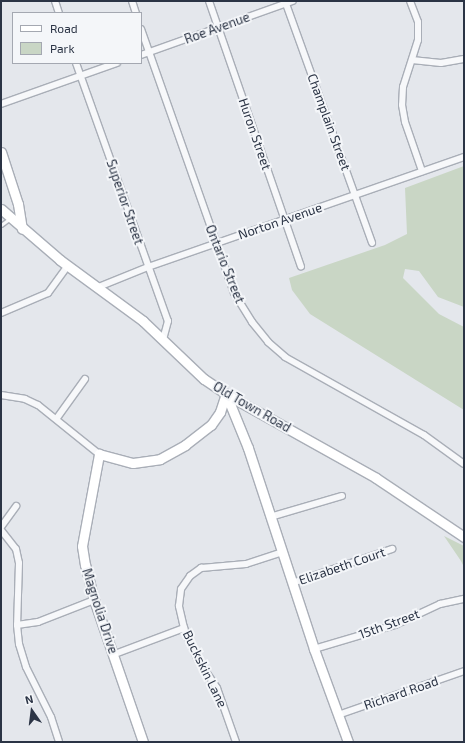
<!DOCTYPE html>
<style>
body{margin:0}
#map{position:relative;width:465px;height:743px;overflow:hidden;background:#e4e7ec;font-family:"Exo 2",sans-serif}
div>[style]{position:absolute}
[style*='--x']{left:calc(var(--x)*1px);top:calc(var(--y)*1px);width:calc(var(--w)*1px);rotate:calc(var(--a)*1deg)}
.green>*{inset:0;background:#c9d6c5}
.roads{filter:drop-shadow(1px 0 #a9aeb7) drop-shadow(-1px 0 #a9aeb7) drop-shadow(0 1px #a9aeb7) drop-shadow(0 -1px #a9aeb7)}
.lane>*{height:3px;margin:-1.5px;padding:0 1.5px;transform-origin:1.5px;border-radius:1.5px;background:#f7f8fa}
.street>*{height:6px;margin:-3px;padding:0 3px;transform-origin:3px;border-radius:3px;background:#f7f8fa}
.secondary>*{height:9px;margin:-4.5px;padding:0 4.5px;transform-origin:4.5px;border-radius:4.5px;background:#fff}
span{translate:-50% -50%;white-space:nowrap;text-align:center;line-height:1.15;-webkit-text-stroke:4px #f4f6f9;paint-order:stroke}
.street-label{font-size:13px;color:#2b3445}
.frame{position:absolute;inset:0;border:2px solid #2b3445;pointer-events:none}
.legend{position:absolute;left:12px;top:12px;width:130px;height:52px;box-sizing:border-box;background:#f4f6f9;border:1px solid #a4a8b1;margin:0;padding:5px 7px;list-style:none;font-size:12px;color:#2b3445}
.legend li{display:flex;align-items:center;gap:8px;height:20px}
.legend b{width:20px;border:1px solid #a4a8b1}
.north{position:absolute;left:12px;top:691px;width:40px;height:40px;-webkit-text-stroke:3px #f4f6f9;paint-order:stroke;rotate:346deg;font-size:11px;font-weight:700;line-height:16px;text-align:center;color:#2b3445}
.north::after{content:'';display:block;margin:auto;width:14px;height:18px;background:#2b3445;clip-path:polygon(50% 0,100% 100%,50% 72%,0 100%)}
</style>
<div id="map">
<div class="green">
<div style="clip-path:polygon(464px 166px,464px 307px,438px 297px,419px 271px,405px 269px,403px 278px,439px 314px,464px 327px,464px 410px,310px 314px,292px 290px,289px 278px,385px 245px,407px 234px,405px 188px)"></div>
<div style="clip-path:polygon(444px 536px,464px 546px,464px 567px,461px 561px)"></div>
</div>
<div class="roads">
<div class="lane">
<div style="--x:1;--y:225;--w:10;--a:-37"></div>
</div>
<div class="street">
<div style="--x:55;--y:1;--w:13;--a:72"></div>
<div style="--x:132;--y:1;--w:13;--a:72"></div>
<div style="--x:209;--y:1;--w:281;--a:70.9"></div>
<div style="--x:285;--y:1;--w:257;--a:70.2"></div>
<div style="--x:410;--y:1;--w:22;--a:69"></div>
<div style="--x:418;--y:22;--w:18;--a:90"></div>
<div style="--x:418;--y:40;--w:49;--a:107.7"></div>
<div style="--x:403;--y:87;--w:18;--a:93"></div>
<div style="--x:402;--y:105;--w:17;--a:80"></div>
<div style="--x:405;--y:122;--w:52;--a:70.9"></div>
<div style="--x:141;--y:29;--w:280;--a:70.6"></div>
<div style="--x:234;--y:293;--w:34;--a:58"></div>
<div style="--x:252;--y:322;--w:26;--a:51"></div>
<div style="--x:268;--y:342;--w:23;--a:41"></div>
<div style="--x:285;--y:357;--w:159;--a:29.3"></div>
<div style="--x:424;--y:435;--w:49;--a:35.9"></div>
<div style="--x:141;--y:55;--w:161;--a:-19.6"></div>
<div style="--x:412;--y:60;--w:29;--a:6"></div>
<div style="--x:441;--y:63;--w:23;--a:-10"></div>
<div style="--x:76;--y:63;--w:274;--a:70.4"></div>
<div style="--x:168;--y:321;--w:20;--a:105"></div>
<div style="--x:1;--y:104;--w:123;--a:-19.5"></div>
<div style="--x:96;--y:288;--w:56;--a:-22"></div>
<div style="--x:148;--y:267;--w:335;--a:-19.2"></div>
<div style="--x:1;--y:313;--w:51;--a:-23.1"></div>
<div style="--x:48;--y:293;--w:34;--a:-54"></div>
<div style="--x:1;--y:395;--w:24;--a:9"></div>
<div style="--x:25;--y:399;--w:14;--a:25"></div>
<div style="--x:38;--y:405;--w:78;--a:38.8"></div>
<div style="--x:57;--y:418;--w:48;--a:-54.3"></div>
<div style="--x:270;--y:517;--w:75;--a:-16.3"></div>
<div style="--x:1;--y:527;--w:26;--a:-54"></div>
<div style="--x:1;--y:530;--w:24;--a:52"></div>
<div style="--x:16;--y:549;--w:14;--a:78"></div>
<div style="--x:19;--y:563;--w:62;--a:91.8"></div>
<div style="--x:17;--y:625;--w:19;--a:84"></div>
<div style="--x:19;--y:644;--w:24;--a:73"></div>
<div style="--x:26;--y:667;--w:56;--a:63.4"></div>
<div style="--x:51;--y:717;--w:26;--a:72"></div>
<div style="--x:292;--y:583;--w:106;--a:-18.8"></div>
<div style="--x:17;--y:625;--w:21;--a:-8"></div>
<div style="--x:38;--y:622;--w:60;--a:-21.4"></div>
<div style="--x:314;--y:649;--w:84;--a:-16.5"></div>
<div style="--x:395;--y:625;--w:50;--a:-25"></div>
<div style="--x:440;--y:604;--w:25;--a:-12"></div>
<div style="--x:115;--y:654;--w:74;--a:-20.6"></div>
<div style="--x:338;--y:715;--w:133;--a:-19.2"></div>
<div style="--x:236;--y:742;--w:57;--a:-109.4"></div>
<div style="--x:217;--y:688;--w:34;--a:-124"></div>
<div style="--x:198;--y:660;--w:35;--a:-114"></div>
<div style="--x:184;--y:628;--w:23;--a:-103"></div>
<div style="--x:179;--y:606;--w:17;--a:-83"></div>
<div style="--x:181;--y:589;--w:16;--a:-55"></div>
<div style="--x:190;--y:576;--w:14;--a:-36"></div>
<div style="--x:201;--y:568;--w:45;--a:-5.1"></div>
<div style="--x:246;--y:564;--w:39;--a:-18"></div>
</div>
<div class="secondary">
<div style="--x:1;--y:152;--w:55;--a:71.9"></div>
<div style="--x:18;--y:204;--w:25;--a:81"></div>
<div style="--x:1;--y:209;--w:78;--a:40.8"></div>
<div style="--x:60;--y:260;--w:103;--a:36.3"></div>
<div style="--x:143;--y:321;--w:84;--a:43.6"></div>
<div style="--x:204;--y:379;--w:27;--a:34"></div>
<div style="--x:226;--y:394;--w:172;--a:29.2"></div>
<div style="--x:376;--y:478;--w:106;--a:33.8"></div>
<div style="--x:226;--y:394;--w:58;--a:67.8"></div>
<div style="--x:248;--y:448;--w:212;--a:71.8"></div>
<div style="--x:314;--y:649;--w:99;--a:69.9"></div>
<div style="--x:143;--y:742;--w:150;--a:-109"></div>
<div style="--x:94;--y:600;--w:36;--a:-104"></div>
<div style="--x:85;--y:565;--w:19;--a:-99"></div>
<div style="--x:82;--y:546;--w:94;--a:-79.5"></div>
<div style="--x:99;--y:454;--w:35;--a:15"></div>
<div style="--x:133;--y:463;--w:27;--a:-8"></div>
<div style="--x:160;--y:459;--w:29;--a:-29"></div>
<div style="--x:185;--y:445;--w:33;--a:-38"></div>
<div style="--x:211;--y:425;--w:16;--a:-55"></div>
<div style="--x:220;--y:412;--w:19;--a:-72"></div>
</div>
</div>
<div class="street-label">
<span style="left:217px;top:28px;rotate:-20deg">Roe Avenue</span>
<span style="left:329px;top:122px;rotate:70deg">Champlain Street</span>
<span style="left:255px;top:134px;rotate:71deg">Huron Street</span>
<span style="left:125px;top:202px;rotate:71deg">Superior Street</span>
<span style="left:280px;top:221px;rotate:-19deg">Norton Avenue</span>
<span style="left:225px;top:264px;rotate:68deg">Ontario Street</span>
<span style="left:252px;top:407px;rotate:30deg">Old Town Road</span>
<span style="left:342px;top:566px;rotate:-19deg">Elizabeth Court</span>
<span style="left:100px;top:611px;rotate:72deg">Magnolia Drive</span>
<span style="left:389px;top:624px;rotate:-20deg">15th Street</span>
<span style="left:205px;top:669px;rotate:64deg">Buckskin Lane</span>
<span style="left:401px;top:693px;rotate:-19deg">Richard Road</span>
</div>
<div class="frame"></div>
<ul class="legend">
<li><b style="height:5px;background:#fff"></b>Road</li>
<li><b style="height:11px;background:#c9d6c5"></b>Park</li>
</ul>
<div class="north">N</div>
</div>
